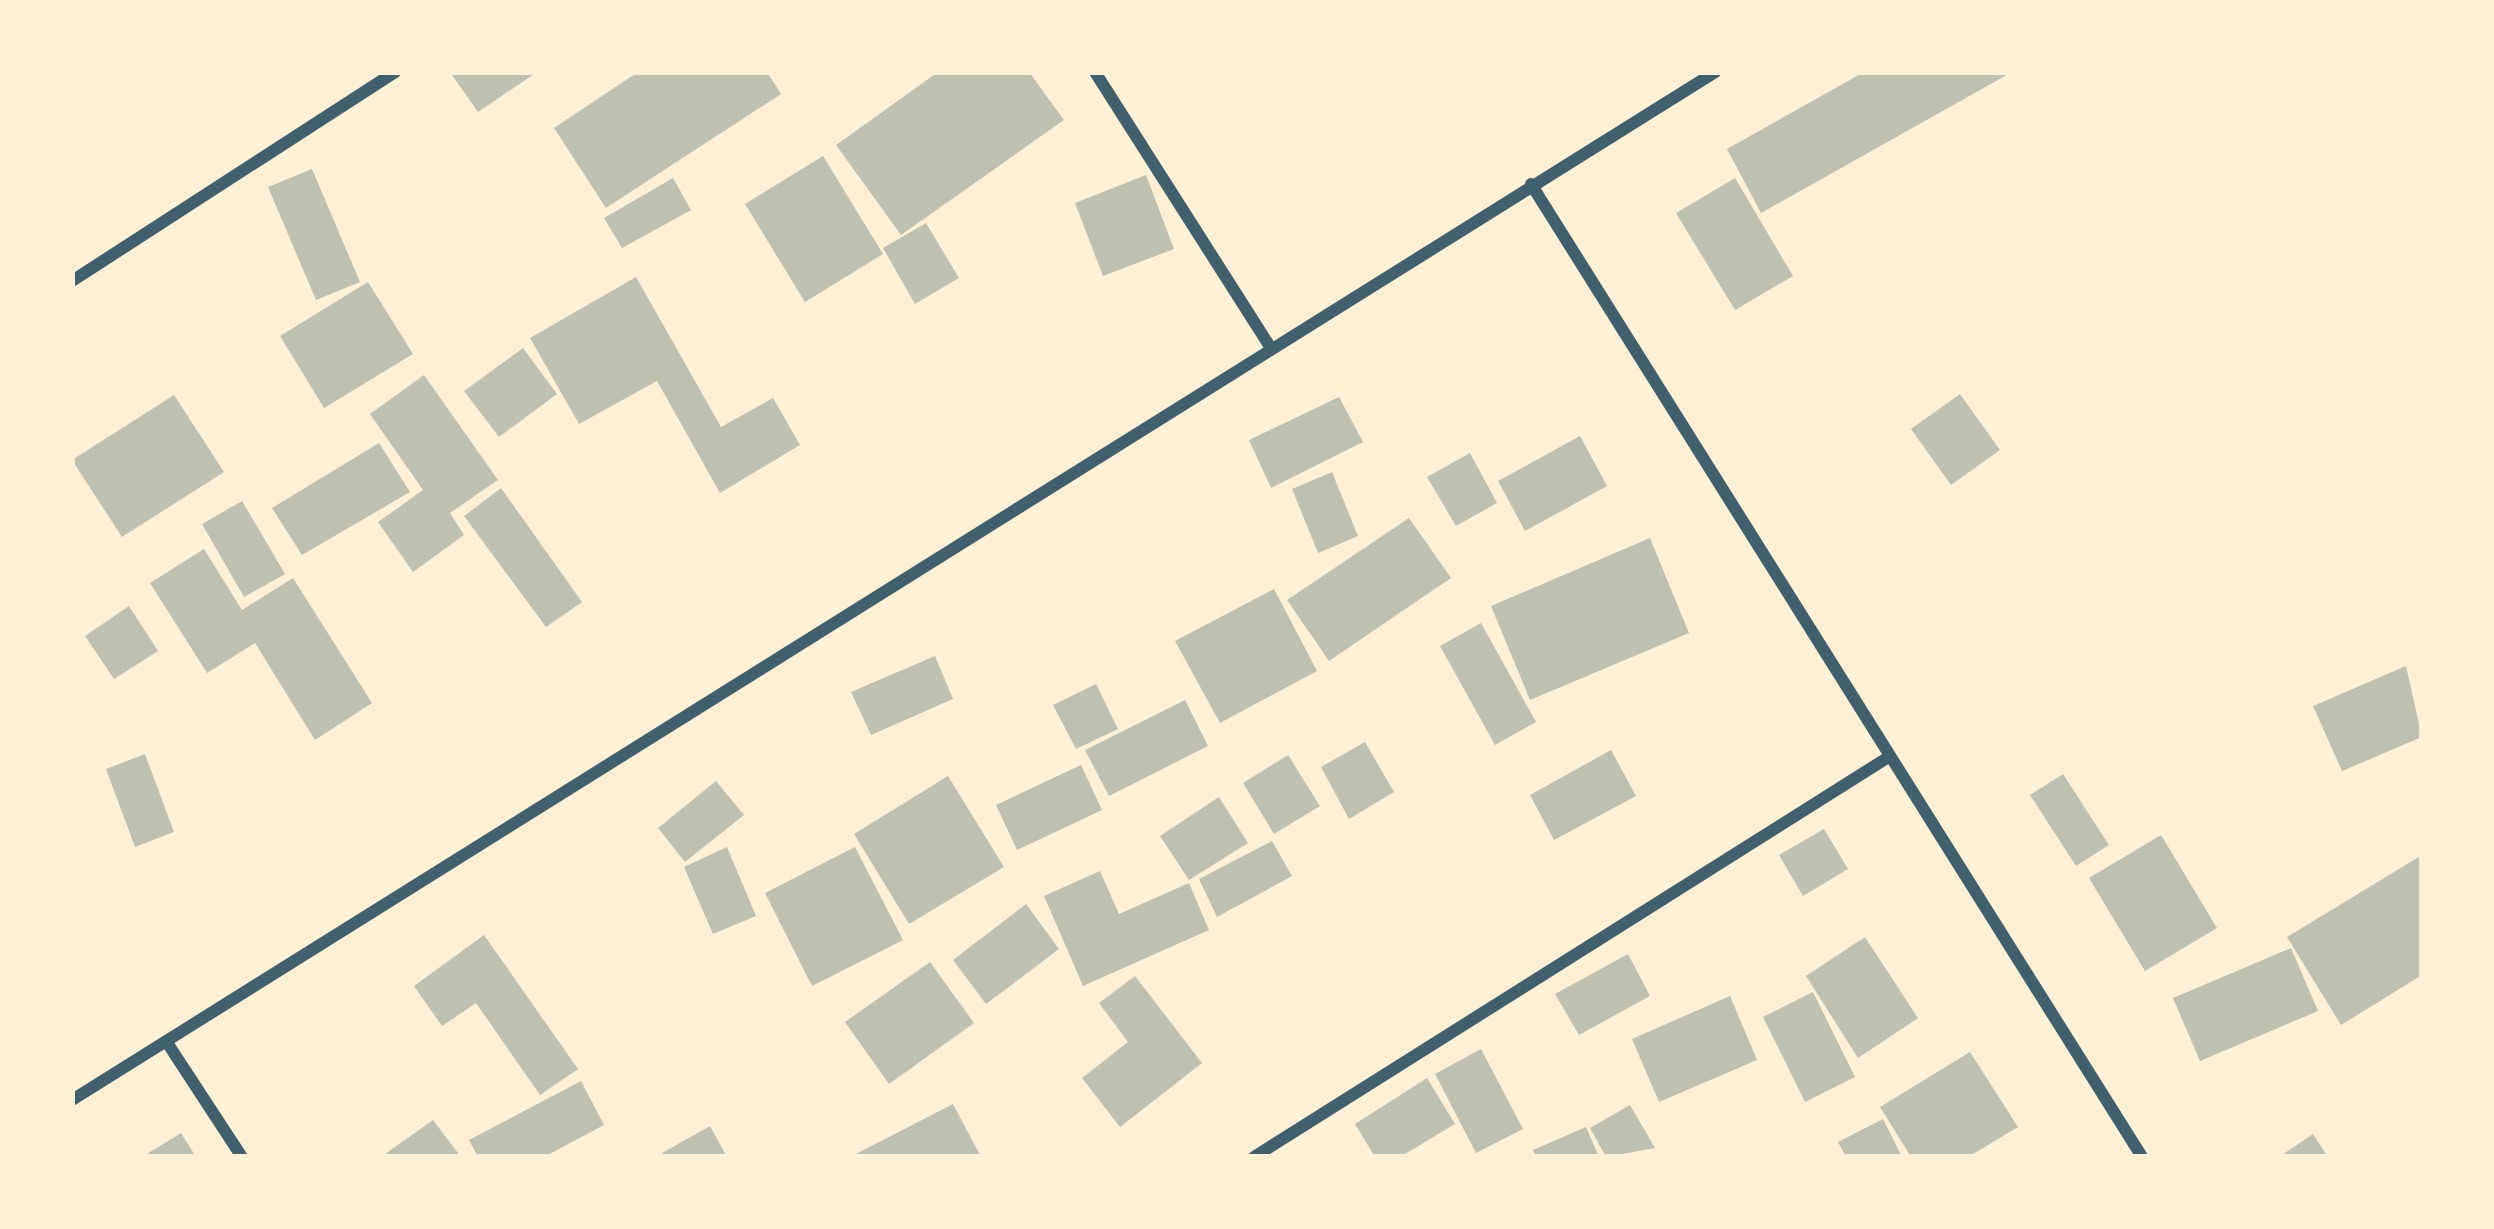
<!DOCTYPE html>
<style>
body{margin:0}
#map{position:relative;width:2494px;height:1229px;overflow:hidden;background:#fdf0d5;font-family:"Crimson Pro",serif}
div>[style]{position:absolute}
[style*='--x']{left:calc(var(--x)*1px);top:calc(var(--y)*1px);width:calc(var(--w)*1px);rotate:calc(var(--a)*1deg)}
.building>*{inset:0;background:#bec0b2}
.minor>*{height:12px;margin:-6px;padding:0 6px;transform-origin:6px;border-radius:6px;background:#3f606c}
span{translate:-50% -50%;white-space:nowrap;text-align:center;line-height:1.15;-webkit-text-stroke:9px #fdf0d5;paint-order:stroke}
.frame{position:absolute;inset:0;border:75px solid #fdf0d5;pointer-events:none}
</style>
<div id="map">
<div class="building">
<div style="clip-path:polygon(537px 72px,478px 112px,452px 75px,457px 72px)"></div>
<div style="clip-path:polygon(638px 72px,767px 72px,781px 94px,606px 208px,554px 128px)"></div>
<div style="clip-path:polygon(938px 72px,1029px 72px,1064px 120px,901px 235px,836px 145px)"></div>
<div style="clip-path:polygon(1864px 72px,2012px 72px,1761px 213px,1727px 149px)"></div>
<div style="clip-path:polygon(823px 156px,883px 254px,805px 302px,745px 204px)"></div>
<div style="clip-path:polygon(312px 169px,360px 282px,316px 300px,268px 187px)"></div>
<div style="clip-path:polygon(1146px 175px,1174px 249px,1103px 276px,1075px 203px)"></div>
<div style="clip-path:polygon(673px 178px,691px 210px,622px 248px,604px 218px)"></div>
<div style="clip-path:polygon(1735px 178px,1793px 276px,1735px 310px,1676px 213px)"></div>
<div style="clip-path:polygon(926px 223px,959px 278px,915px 304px,883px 248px)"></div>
<div style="clip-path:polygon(636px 277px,721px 427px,773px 398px,800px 445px,720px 493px,657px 381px,579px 424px,530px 338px)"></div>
<div style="clip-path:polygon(368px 282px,413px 354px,324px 408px,280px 336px)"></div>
<div style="clip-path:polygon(523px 348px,557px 394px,499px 437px,464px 391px)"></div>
<div style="clip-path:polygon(424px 375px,498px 480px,450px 513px,464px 535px,413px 572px,378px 522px,423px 490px,370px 414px)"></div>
<div style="clip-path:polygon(1960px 394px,2000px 450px,1951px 485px,1911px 429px)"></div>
<div style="clip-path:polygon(174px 395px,224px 472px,122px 537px,72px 460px)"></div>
<div style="clip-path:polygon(1339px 397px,1363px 442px,1271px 488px,1249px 440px)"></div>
<div style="clip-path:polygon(1580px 436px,1607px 486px,1525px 531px,1498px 481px)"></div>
<div style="clip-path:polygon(379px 443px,410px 492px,302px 555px,272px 508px)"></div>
<div style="clip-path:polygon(1470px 453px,1497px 503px,1456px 526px,1427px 477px)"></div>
<div style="clip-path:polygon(1332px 472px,1358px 536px,1318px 553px,1292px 489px)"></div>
<div style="clip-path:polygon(501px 488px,582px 602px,546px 627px,464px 516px)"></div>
<div style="clip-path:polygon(242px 501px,285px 574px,244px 597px,202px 524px)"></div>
<div style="clip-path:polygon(1409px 518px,1451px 578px,1329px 661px,1287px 600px)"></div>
<div style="clip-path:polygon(1650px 538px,1689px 633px,1530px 700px,1491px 606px)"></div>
<div style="clip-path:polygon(204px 549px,242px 610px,293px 578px,372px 703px,315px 740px,255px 643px,207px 673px,150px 583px)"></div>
<div style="clip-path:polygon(1274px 589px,1317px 671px,1220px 723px,1175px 641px)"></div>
<div style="clip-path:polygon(129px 606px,158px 651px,114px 679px,85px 636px)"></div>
<div style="clip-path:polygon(1481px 623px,1536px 722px,1495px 745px,1440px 646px)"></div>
<div style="clip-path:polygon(935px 656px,953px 699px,871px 735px,851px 692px)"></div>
<div style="clip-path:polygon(2406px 666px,2422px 737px,2342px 771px,2313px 706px)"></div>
<div style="clip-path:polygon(1096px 684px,1118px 729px,1076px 749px,1053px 705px)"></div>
<div style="clip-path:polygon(1185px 700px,1208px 746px,1109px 796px,1085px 750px)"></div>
<div style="clip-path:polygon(1365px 742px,1394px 792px,1349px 819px,1321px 767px)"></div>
<div style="clip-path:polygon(1611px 750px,1636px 796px,1554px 840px,1530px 795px)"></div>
<div style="clip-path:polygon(145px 754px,174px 832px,135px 847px,106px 769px)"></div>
<div style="clip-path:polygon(1288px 755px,1320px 806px,1274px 834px,1243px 783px)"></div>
<div style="clip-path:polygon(1081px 765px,1102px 810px,1017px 850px,996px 805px)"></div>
<div style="clip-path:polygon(2063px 774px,2109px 845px,2076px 866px,2030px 795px)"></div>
<div style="clip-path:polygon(948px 776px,1004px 867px,909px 924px,854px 834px)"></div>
<div style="clip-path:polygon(716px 781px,744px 815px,685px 862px,658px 828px)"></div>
<div style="clip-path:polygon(1219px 797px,1248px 843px,1189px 880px,1160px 836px)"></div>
<div style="clip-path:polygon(1824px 829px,1848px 869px,1803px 896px,1779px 855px)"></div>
<div style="clip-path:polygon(2161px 835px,2217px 928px,2145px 971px,2089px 878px)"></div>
<div style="clip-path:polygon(1272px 841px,1292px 876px,1217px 917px,1199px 879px)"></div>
<div style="clip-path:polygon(727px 847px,756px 916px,713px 934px,684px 867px)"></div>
<div style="clip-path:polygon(855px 847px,903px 940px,812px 986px,765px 893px)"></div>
<div style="clip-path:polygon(2422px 855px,2422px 975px,2341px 1025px,2287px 937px)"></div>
<div style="clip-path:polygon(1100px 871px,1119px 914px,1189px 883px,1209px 930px,1083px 986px,1044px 896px)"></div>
<div style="clip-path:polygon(1026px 904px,1059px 949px,986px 1004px,953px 960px)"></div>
<div style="clip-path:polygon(484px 935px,578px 1069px,540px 1095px,476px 1003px,442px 1026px,414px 986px)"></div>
<div style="clip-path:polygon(1865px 937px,1918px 1018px,1858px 1058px,1806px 976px)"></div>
<div style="clip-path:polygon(2291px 948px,2318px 1011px,2200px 1061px,2173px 998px)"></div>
<div style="clip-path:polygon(1628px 954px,1650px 996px,1579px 1035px,1555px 994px)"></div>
<div style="clip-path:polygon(930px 962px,974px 1023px,889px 1084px,845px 1022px)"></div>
<div style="clip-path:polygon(1135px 976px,1202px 1063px,1120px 1127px,1082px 1078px,1128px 1042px,1099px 1003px)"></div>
<div style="clip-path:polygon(1813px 992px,1855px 1077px,1805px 1102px,1763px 1017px)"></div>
<div style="clip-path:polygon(1730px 996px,1757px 1060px,1659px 1102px,1632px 1039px)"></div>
<div style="clip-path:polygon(1481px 1049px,1523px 1129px,1476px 1153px,1435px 1074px)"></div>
<div style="clip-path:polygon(1970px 1052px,2018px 1127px,1968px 1157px,1911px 1157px,1880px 1107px)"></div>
<div style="clip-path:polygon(1427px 1078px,1455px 1124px,1400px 1157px,1375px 1157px,1355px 1124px)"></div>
<div style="clip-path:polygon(581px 1081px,604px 1125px,544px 1157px,478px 1157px,469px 1140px)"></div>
<div style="clip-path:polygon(953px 1104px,981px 1157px,850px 1157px)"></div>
<div style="clip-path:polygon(1630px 1105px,1655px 1148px,1606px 1157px,1590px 1128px)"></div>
<div style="clip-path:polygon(1883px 1119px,1902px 1157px,1846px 1157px,1838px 1142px)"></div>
<div style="clip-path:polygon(433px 1120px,461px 1157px,381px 1157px)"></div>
<div style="clip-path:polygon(710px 1126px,727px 1157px,664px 1157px,662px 1153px)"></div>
<div style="clip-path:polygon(1586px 1127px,1599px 1157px,1536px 1157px,1533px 1150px)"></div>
<div style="clip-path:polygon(181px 1133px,196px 1157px,142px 1157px)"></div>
<div style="clip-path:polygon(2313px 1134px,2328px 1157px,2279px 1157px)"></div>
</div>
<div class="minor">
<div style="--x:1095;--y:72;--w:322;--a:57.5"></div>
<div style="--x:1531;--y:184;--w:1149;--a:57.87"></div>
<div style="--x:72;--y:281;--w:385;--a:-32.9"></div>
<div style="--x:168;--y:1044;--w:135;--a:56.8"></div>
<div style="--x:72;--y:1100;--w:1938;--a:-32.03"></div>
<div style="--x:1254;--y:1157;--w:745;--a:-32.22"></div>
</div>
<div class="frame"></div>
</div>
